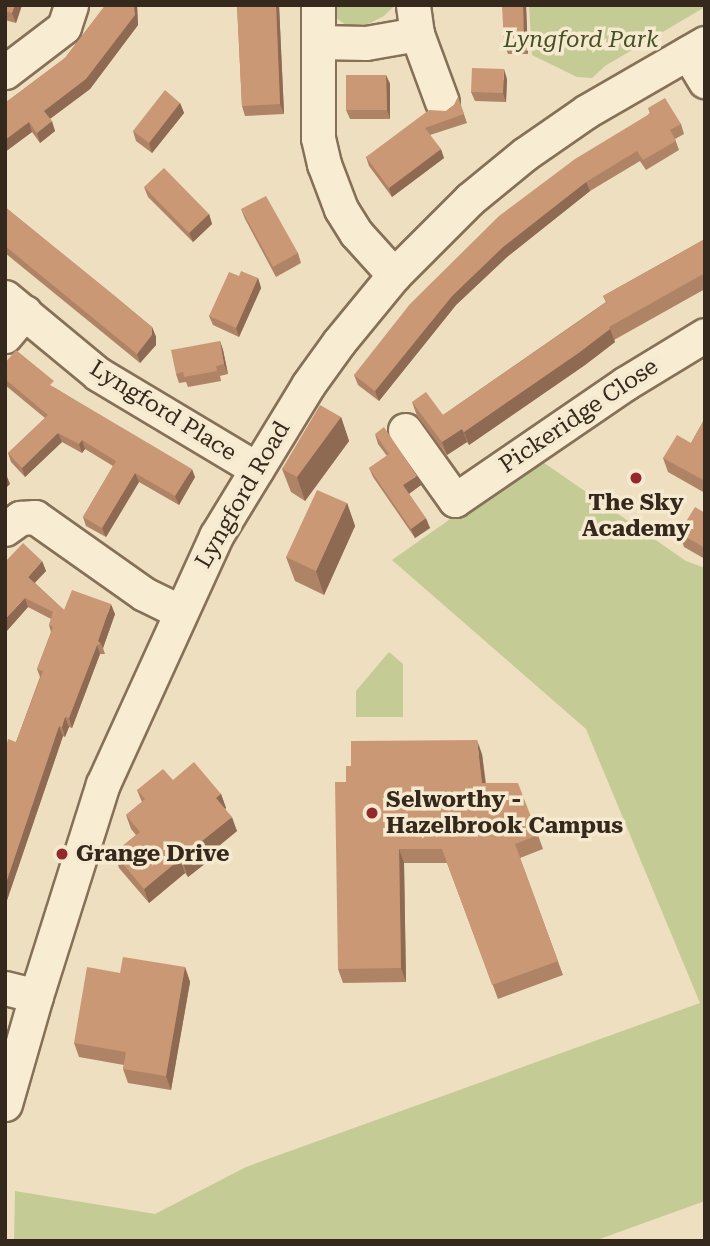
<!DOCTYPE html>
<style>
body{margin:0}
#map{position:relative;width:710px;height:1246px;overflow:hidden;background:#eddfc0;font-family:"Roboto Serif",serif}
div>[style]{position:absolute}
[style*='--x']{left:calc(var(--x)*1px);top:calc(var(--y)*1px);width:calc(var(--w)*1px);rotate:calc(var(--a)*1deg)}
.green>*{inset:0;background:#c5cb94}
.roads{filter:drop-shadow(2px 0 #867058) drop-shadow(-2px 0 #867058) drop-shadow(0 2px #867058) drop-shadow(0 -2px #867058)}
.minor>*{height:33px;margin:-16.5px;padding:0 16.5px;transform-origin:16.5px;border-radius:16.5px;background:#f8ecd2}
.wall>*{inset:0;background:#af8365}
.shaded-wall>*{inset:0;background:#8e6a53}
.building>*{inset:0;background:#cb9876}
.dots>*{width:19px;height:19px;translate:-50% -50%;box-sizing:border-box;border:4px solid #f5e9cf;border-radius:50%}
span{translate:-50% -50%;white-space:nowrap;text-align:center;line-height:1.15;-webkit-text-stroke:7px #f5e9cf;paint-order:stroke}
.park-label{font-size:23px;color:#465123;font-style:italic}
.street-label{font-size:23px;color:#35281c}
.poi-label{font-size:23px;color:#35281c;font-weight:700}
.left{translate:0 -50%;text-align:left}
.frame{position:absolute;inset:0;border:7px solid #35281c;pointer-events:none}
</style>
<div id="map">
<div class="green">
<div style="clip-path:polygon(330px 5px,395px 5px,384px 16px,366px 25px,346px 25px,332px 15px)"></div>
<div style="clip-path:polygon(529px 5px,705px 5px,705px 7px,605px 66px,592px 78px,577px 77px,532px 55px)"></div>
<div style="clip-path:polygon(537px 458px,686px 561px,705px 568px,705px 1201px,594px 1241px,14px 1241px,15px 1191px,155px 1214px,246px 1167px,700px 1003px,586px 729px,392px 560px)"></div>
<div style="clip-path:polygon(389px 652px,403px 664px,403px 717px,356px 717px,356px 691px)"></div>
</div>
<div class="roads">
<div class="minor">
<div style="--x:318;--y:5;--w:133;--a:90"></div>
<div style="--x:318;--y:138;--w:27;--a:77"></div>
<div style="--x:324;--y:164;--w:48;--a:69.3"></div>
<div style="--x:341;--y:209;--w:28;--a:58"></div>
<div style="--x:356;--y:233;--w:57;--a:47.9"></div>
<div style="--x:417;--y:34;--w:72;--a:69.8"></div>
<div style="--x:319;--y:42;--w:47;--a:1.2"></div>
<div style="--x:366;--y:43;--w:52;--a:-10"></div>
<div style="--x:417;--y:34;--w:29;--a:-98"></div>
<div style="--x:688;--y:53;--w:33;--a:59"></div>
<div style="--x:5;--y:72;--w:74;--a:-37.3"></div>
<div style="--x:64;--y:27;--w:23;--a:-72"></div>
<div style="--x:5;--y:297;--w:121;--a:39.6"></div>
<div style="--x:98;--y:374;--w:185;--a:30.9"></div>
<div style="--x:5;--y:336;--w:31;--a:-50"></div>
<div style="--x:405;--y:430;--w:86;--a:54.5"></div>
<div style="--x:455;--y:500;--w:207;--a:-34.4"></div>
<div style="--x:626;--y:383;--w:92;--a:-31.3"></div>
<div style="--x:5;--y:529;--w:19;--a:-36"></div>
<div style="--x:20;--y:518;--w:15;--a:-4"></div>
<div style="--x:35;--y:517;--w:133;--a:35.2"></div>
<div style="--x:144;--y:594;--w:39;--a:26"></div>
<div style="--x:5;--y:988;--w:32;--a:14"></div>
<div style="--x:5;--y:1104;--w:112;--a:-74"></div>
<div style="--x:36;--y:996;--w:222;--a:-72.5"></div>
<div style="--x:103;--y:784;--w:273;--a:-65.5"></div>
<div style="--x:216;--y:536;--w:177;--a:-58.6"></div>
<div style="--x:308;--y:385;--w:53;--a:-54.2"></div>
<div style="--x:339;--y:342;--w:87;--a:-50.6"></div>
<div style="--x:394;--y:275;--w:107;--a:-45"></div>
<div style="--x:470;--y:199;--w:71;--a:-39.3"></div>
<div style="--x:525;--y:154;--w:75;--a:-34.7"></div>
<div style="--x:587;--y:111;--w:136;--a:-30"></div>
</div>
</div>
<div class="wall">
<div style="clip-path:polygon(5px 5px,22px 5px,16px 23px,5px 20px)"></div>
<div style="clip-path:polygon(104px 5px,137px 5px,138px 25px,90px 89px,50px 119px,55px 131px,40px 143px,32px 132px,5px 152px,5px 103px,65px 58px,104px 7px)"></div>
<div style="clip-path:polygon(237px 5px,279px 5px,284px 114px,245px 116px,242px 106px)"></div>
<div style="clip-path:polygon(526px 5px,528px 54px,508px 54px,504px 44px)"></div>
<div style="clip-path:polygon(386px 75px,390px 84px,390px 119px,350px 119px,346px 110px)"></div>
<div style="clip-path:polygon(507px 79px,506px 102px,475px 101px,471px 92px)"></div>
<div style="clip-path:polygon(458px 97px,467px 123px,430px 135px,444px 158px,392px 197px,369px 166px,366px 157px,446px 111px,454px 105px)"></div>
<div style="clip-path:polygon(180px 103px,184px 113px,152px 153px,136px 141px,133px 131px)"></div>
<div style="clip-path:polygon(648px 108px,681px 124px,684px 134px,675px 139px,679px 150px,646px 170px,640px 161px,590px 191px,507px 257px,456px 305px,379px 401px,358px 385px,354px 375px,650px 113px)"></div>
<div style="clip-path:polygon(144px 187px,209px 214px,212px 224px,193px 242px,148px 197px)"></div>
<div style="clip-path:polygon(5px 207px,152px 327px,156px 337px,156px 345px,140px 363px,5px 253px)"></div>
<div style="clip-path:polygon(241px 209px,298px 253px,301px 263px,276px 277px,245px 219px)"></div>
<div style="clip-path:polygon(705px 239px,705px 289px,614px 340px,615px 342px,585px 365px,469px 445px,467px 442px,447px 455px,417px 416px,412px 402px,443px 415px,606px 302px,603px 296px)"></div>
<div style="clip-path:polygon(239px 276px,258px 278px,261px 288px,239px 337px,213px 325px,209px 316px)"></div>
<div style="clip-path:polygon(220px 341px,223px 350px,228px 374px,220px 376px,221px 381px,188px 387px,186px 382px,179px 383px,176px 374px)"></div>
<div style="clip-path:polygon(5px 363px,57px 389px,195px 477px,179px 505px,139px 482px,106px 537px,86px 526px,83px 517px,113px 466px,85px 449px,82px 453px,62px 442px,25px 477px,11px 462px,8px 453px,45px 418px,5px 385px)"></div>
<div style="clip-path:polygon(341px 417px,349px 441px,305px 501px,291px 492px,282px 469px)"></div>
<div style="clip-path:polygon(705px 418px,705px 493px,668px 472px,663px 458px,691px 443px)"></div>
<div style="clip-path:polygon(375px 434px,421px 485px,409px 494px,430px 528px,415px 538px,373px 477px,369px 468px,387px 456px,378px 444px)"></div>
<div style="clip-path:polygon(347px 503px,355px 526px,324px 595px,295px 581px,286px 557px)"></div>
<div style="clip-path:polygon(705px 513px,705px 559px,684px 547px,679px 533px)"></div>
<div style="clip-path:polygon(42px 561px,46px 571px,35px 583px,64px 610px,115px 614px,103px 648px,105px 654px,100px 654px,72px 728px,69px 727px,65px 737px,63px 736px,5px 906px,5px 751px,16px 742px,40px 677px,37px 669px,51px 632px,49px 625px,51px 619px,28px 607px,5px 633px)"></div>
<div style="clip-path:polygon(482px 754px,486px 783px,538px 835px,543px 849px,520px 858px,563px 975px,498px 999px,447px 863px,404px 863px,406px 982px,343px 983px,338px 969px,346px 782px)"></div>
<div style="clip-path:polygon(173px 780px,221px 794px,226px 808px,225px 809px,237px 831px,209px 854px,211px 859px,188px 877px,185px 873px,149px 903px,119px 868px,114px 853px,136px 835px,131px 829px,126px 815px,142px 802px,137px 790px)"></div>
<div style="clip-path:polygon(185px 967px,190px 982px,171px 1090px,128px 1083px,123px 1069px,124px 1065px,79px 1057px,74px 1043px,120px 973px)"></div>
</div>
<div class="shaded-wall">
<div style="clip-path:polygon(15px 5px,22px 5px,16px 23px,12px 13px)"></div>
<div style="clip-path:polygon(134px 5px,137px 5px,138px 25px,90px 89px,47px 121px,44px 111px)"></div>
<div style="clip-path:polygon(276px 5px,279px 5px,284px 114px,280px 104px)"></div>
<div style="clip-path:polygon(523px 5px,526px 5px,528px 54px,524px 44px)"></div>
<div style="clip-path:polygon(504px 69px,507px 79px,506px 102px,503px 93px)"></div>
<div style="clip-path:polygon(386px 75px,390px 84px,390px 119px,387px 110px)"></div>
<div style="clip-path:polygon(180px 103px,184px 113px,152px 153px,149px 143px)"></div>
<div style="clip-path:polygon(52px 121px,55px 131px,40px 143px,37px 133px)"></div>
<div style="clip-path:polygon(29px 122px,32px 132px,5px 152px,5px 140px)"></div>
<div style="clip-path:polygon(441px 149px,444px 158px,392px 197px,389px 188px)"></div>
<div style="clip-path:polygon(586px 182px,590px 191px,507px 257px,456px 305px,379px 401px,375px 391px,452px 296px,503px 247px)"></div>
<div style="clip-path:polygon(209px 214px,212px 224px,193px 242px,189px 233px)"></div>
<div style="clip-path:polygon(258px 278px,261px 288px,239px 337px,236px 328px)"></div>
<div style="clip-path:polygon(152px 327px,156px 337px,156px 345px,140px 363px,137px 354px)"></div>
<div style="clip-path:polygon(610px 329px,615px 342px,585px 365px,469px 445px,464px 432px)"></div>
<div style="clip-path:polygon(220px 341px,223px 350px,228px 374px,224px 364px)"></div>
<div style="clip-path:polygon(341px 417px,349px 441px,305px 501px,297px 477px)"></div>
<div style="clip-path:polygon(462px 429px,467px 442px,447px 455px,442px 442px)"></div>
<div style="clip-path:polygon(58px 433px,62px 442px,25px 477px,22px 468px)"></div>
<div style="clip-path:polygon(82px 440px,85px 449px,82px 453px,79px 444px)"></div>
<div style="clip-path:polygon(192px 469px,195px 477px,179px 505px,175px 496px)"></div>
<div style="clip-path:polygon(135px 473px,139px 482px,106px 537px,102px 528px)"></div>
<div style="clip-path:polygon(6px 474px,10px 484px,5px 489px,5px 475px)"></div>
<div style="clip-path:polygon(417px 476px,421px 485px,407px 495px,403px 485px)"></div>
<div style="clip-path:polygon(347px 503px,355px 526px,324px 595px,316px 571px)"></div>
<div style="clip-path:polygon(426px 518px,430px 528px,415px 538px,411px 529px)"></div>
<div style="clip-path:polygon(42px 561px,46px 571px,31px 586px,28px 577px)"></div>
<div style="clip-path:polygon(25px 598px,28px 607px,5px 633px,5px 619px)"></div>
<div style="clip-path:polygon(111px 604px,115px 614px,103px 648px,101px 644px,98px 641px)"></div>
<div style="clip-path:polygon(97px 645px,100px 654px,72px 728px,69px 718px)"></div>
<div style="clip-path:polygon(65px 717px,69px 727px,65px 737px,62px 727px)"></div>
<div style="clip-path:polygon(59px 726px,63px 736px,5px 906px,5px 886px)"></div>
<div style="clip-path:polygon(477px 740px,482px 754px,487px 798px,482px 783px)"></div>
<div style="clip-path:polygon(221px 794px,226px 808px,221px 812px,216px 798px)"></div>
<div style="clip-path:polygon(232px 817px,237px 831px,209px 854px,211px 859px,188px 877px,183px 863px,202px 841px)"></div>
<div style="clip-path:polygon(399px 849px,404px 863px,406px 982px,401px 968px)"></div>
<div style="clip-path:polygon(180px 859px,185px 873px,149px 903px,144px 889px)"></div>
<div style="clip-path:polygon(185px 967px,190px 982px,171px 1090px,166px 1076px)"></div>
</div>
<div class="building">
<div style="clip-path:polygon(5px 5px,15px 5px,12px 13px,5px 11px)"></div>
<div style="clip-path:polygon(104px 5px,134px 5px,135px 15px,86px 79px,44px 111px,52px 121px,37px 133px,29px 122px,5px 140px,5px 103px,65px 58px,104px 7px)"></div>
<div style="clip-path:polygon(237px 5px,276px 5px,280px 104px,242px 106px)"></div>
<div style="clip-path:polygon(502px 5px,523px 5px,524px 44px,504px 44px)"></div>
<div style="clip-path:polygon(472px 68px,504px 69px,503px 93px,471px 92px)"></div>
<div style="clip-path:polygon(346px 75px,386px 75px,387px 110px,346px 110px)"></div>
<div style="clip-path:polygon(165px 90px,180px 103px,149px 143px,133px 131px)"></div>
<div style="clip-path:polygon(458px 97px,464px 114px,425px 128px,441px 149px,389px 188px,366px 157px,429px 110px,446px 111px,454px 105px)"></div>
<div style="clip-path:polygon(665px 98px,681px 124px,670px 130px,676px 141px,643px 160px,637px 151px,586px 182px,503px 247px,452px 296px,375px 391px,354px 375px,410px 304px,499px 216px,575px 159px,651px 113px,648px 108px)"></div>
<div style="clip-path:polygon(164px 168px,209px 214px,189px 233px,144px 187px)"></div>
<div style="clip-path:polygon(266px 196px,298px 253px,273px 267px,241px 209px)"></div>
<div style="clip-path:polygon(5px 207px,115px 296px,152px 327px,152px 335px,137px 354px,5px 246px)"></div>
<div style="clip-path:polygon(705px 239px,705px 273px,609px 327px,610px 329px,580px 352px,464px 432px,462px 429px,442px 442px,412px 402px,426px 392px,443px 415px,607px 302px,603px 296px)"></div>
<div style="clip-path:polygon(241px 271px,258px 278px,236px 328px,209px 316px,229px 272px,239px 276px)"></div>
<div style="clip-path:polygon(220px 341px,224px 364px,216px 366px,217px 371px,184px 377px,183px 372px,176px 374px,171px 350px)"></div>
<div style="clip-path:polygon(16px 350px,54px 381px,50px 385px,192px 469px,175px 496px,135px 473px,102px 528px,83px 517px,116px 461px,82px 440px,79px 444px,58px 433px,22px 468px,8px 453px,48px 415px,5px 379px,5px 363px)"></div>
<div style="clip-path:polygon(320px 405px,341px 417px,297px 477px,282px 469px)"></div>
<div style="clip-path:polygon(705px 418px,705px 481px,663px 458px,677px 435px,691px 443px)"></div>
<div style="clip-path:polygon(384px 427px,417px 476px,403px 485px,426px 518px,411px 529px,369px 468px,389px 454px,375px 434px)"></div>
<div style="clip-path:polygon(317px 490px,347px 503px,316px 571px,286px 557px)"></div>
<div style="clip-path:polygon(695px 507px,705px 513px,705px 548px,679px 533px)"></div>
<div style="clip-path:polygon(23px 543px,42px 561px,28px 577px,64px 610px,72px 590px,111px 604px,98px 641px,101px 644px,97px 645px,69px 718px,65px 717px,62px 727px,59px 726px,5px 886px,5px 751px,8px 739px,16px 742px,43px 671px,37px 669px,53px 627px,49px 625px,53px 612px,25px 598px,5px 619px,5px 562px)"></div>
<div style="clip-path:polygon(477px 740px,482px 783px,518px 783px,538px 835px,515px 844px,558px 961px,492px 985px,442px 849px,399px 849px,401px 968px,338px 969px,335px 782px,346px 782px,346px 766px,351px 766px,351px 741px)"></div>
<div style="clip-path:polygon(194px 762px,221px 794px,216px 798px,232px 817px,202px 841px,205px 845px,183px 863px,180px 859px,144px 889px,114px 853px,140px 832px,126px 815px,145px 799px,137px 790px,163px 769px,173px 780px)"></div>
<div style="clip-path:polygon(123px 957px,185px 967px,166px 1076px,123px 1069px,126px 1052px,74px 1043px,87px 967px,120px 973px)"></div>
</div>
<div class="dots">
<div style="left:636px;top:478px;background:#94292b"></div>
<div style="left:372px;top:813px;background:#94292b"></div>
<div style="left:62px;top:854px;background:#94292b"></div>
</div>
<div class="park-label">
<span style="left:581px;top:40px">Lyngford Park</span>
</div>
<div class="street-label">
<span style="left:163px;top:411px;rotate:32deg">Lyngford Place</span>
<span style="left:579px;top:416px;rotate:-34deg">Pickeridge Close</span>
<span style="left:243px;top:495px;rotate:-60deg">Lyngford Road</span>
</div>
<div class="poi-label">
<span style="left:636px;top:516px">The Sky<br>Academy</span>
<span class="left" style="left:386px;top:813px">Selworthy -<br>Hazelbrook Campus</span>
<span class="left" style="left:76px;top:854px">Grange Drive</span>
</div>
<div class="frame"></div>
</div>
